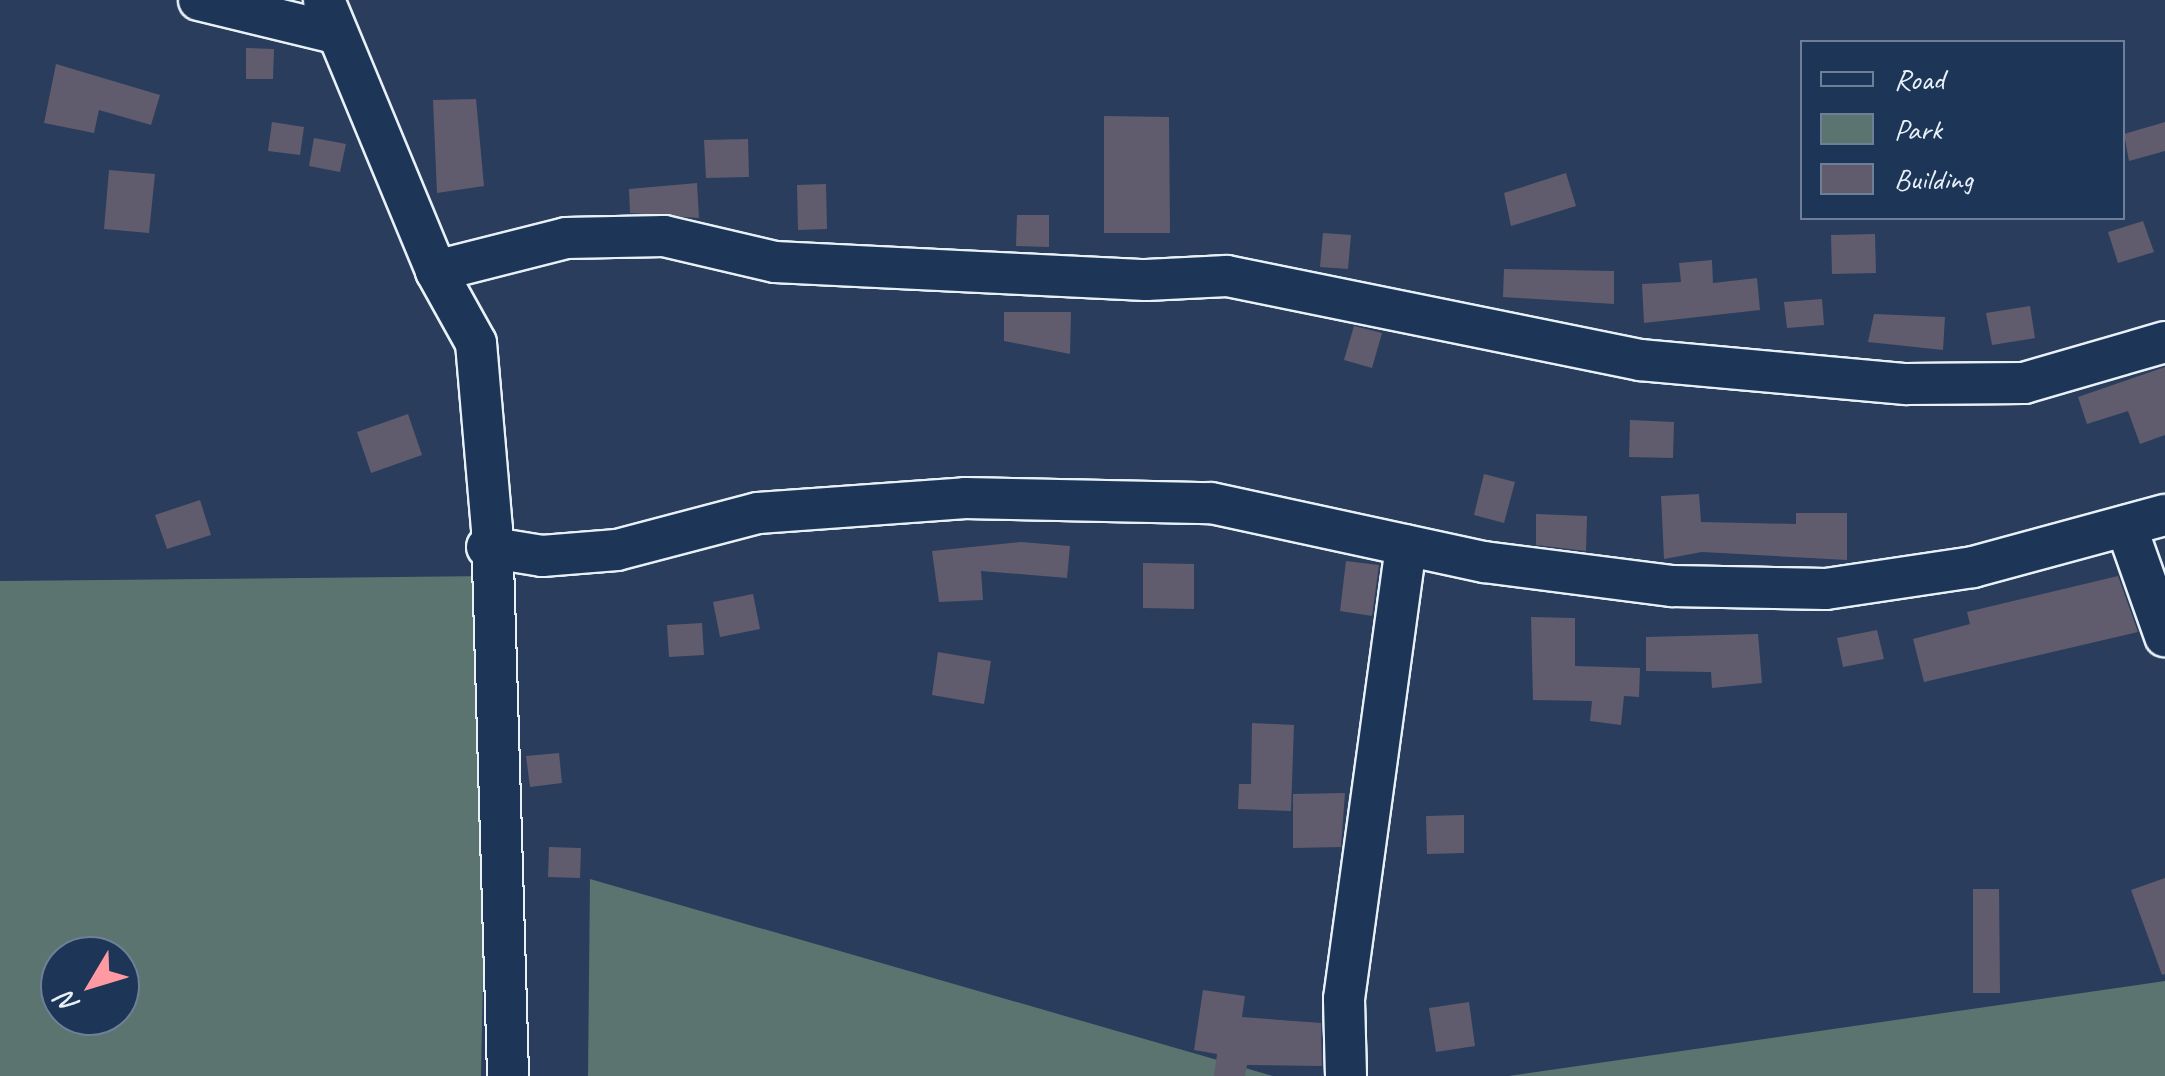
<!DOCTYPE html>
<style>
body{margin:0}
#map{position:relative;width:2165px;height:1076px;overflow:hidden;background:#2a3d5c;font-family:Caveat,sans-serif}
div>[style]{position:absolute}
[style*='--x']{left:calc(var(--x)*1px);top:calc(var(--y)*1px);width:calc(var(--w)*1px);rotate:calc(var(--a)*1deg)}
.green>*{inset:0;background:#5b7470}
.building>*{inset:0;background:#605c6e}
.roads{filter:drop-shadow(2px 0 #e8f1f8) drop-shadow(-2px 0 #e8f1f8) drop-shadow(0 2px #e8f1f8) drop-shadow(0 -2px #e8f1f8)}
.minor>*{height:40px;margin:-20px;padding:0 20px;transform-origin:20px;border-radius:20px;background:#1d3557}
span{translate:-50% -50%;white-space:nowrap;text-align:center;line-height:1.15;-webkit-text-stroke:10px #1d3557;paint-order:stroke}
.legend{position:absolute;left:1800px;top:40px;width:325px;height:180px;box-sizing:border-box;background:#1d3557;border:2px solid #6e8097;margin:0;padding:12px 18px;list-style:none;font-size:30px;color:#e8f1f8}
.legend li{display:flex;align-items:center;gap:20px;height:50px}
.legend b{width:50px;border:2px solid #6e8097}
.north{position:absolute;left:40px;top:936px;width:100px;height:100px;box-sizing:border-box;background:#1d3557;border:2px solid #6e8097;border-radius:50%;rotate:232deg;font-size:28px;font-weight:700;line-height:40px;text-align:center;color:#e8f1f8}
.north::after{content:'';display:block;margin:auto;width:35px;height:45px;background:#ff9aa2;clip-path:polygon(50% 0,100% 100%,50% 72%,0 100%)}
</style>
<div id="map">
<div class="green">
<div style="clip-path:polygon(evenodd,491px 576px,481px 1076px,0 1076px,0 581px,491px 576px,60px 956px,120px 956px,120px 1016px,60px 1016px,60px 956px)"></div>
<div style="clip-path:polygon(590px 879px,1273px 1076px,588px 1076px)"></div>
<div style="clip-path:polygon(2165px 981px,2165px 1076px,1508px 1076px)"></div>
</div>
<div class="building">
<div style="clip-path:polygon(246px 48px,274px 49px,273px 79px,246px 79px)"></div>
<div style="clip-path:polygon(56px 64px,160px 95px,151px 125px,99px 110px,94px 133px,44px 123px)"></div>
<div style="clip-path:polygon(476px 99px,484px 186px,437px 193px,433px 100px)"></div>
<div style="clip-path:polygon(1104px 116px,1169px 117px,1170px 233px,1104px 233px)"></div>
<div style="clip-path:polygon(272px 122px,304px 127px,300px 155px,268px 151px)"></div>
<div style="clip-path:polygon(2165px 122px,2165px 151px,2129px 161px,2124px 134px)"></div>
<div style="clip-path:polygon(314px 138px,346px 144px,340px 172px,309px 166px)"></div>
<div style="clip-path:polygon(748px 139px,749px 177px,706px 178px,704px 140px)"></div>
<div style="clip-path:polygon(109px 170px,155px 174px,149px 233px,104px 229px)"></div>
<div style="clip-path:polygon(1566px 173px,1576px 206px,1511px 226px,1504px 193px)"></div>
<div style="clip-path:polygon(697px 183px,699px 218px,630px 213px,629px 189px)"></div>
<div style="clip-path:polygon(826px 184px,827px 229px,798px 230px,797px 185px)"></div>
<div style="clip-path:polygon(1017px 215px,1049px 215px,1049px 247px,1016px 246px)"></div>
<div style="clip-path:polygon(2143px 221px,2154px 252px,2118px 263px,2108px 232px)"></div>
<div style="clip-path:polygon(1323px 233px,1351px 235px,1348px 269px,1320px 267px)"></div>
<div style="clip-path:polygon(1875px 234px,1876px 273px,1832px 274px,1831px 235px)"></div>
<div style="clip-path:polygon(1712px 260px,1713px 283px,1757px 278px,1760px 310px,1644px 323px,1642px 284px,1681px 282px,1679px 263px)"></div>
<div style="clip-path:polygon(1504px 269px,1614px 271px,1614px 304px,1503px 297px)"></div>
<div style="clip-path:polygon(1822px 299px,1824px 325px,1787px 328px,1784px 302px)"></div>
<div style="clip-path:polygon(2030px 306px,2035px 338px,1992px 345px,1986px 313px)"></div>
<div style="clip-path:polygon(1004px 312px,1071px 312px,1070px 354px,1004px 341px)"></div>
<div style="clip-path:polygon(1874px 314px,1945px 317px,1943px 350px,1868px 342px)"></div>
<div style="clip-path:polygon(1354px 326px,1382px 333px,1372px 368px,1344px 360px)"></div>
<div style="clip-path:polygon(2165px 367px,2165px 435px,2140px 444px,2128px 411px,2087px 424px,2078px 397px)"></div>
<div style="clip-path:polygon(408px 414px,422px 455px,371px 473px,357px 432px)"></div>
<div style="clip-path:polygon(1630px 420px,1674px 422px,1673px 458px,1629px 457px)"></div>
<div style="clip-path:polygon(1484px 474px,1515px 482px,1504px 523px,1474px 515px)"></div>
<div style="clip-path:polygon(1699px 494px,1701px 522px,1796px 524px,1796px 513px,1847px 513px,1847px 560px,1702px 552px,1664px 559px,1661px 496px)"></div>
<div style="clip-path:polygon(200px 500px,211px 535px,167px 549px,155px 515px)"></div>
<div style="clip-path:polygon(1536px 514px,1587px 516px,1586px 551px,1536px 545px)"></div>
<div style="clip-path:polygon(1021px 542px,1070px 546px,1067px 578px,981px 571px,983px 600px,939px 602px,932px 551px)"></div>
<div style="clip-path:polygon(1346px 561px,1379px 565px,1372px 616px,1340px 611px)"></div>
<div style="clip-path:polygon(1143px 563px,1194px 564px,1194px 609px,1143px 608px)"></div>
<div style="clip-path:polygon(2118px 576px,2138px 632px,1924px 682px,1913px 639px,1970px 624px,1967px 612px)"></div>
<div style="clip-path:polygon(753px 594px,760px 629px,720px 637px,713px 602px)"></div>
<div style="clip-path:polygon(1531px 617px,1575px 618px,1575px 666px,1640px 668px,1639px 697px,1624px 696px,1621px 725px,1590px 721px,1592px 701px,1533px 700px)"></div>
<div style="clip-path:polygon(702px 623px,704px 655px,669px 657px,667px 625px)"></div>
<div style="clip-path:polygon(1877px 630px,1884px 659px,1843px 667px,1837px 638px)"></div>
<div style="clip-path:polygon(1758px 634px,1762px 683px,1712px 688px,1711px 672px,1646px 671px,1646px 637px)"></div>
<div style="clip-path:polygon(938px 652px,991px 661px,984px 704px,932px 695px)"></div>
<div style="clip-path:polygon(1252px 723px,1294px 725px,1291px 811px,1238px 809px,1239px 784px,1251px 784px)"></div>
<div style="clip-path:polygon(559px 753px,562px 783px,530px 787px,526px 756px)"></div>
<div style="clip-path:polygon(1345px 793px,1341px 847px,1293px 848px,1293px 794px)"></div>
<div style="clip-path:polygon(1464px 815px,1464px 853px,1427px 854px,1426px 816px)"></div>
<div style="clip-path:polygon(549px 847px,581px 848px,580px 878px,548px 877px)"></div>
<div style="clip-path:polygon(2165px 878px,2165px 974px,2162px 975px,2131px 890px)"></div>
<div style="clip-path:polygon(1973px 889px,1999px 889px,2000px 993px,1973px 993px)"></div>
<div style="clip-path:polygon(1203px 990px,1245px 996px,1242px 1017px,1321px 1023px,1322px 1066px,1247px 1065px,1245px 1076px,1214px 1076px,1217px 1054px,1194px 1050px)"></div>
<div style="clip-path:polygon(1469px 1002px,1475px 1046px,1436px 1052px,1429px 1008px)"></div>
</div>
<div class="roads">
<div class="minor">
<div style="--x:199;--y:0;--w:139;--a:13.7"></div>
<div style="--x:324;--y:0;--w:293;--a:67.5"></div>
<div style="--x:436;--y:271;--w:82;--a:60.9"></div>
<div style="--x:476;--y:343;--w:187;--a:85.1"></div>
<div style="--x:492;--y:529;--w:547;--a:88.32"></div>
<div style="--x:436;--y:271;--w:134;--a:-14.2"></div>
<div style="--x:566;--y:238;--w:98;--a:-1.2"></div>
<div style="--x:664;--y:236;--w:114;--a:13.2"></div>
<div style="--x:775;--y:262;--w:371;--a:2.8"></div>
<div style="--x:1146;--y:280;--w:81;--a:-2.8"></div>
<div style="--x:1227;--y:276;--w:421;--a:11.5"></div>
<div style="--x:1640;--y:360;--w:267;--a:5.2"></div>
<div style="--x:1906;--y:384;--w:118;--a:-0.5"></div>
<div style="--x:2024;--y:383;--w:147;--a:-16.2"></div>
<div style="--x:2126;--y:526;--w:117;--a:70.5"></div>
<div style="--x:487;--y:547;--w:56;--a:9.3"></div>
<div style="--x:542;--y:556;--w:75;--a:-4.6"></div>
<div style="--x:617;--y:550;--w:146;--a:-14.7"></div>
<div style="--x:758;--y:513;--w:208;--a:-4.1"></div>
<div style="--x:965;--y:498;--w:246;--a:1.2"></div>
<div style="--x:1211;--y:503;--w:279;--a:12.2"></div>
<div style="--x:1484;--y:562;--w:190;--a:7.3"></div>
<div style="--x:1672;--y:586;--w:154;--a:1.1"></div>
<div style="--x:1826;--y:589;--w:149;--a:-8.5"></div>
<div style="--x:1973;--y:567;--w:199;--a:-15.2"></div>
<div style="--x:1346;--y:1076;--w:77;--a:-91.5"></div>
<div style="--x:1344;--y:999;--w:458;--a:-82.2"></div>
</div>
</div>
<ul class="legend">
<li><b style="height:12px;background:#1d3557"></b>Road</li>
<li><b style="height:28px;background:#5b7470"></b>Park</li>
<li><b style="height:28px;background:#605c6e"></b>Building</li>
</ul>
<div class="north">N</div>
</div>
